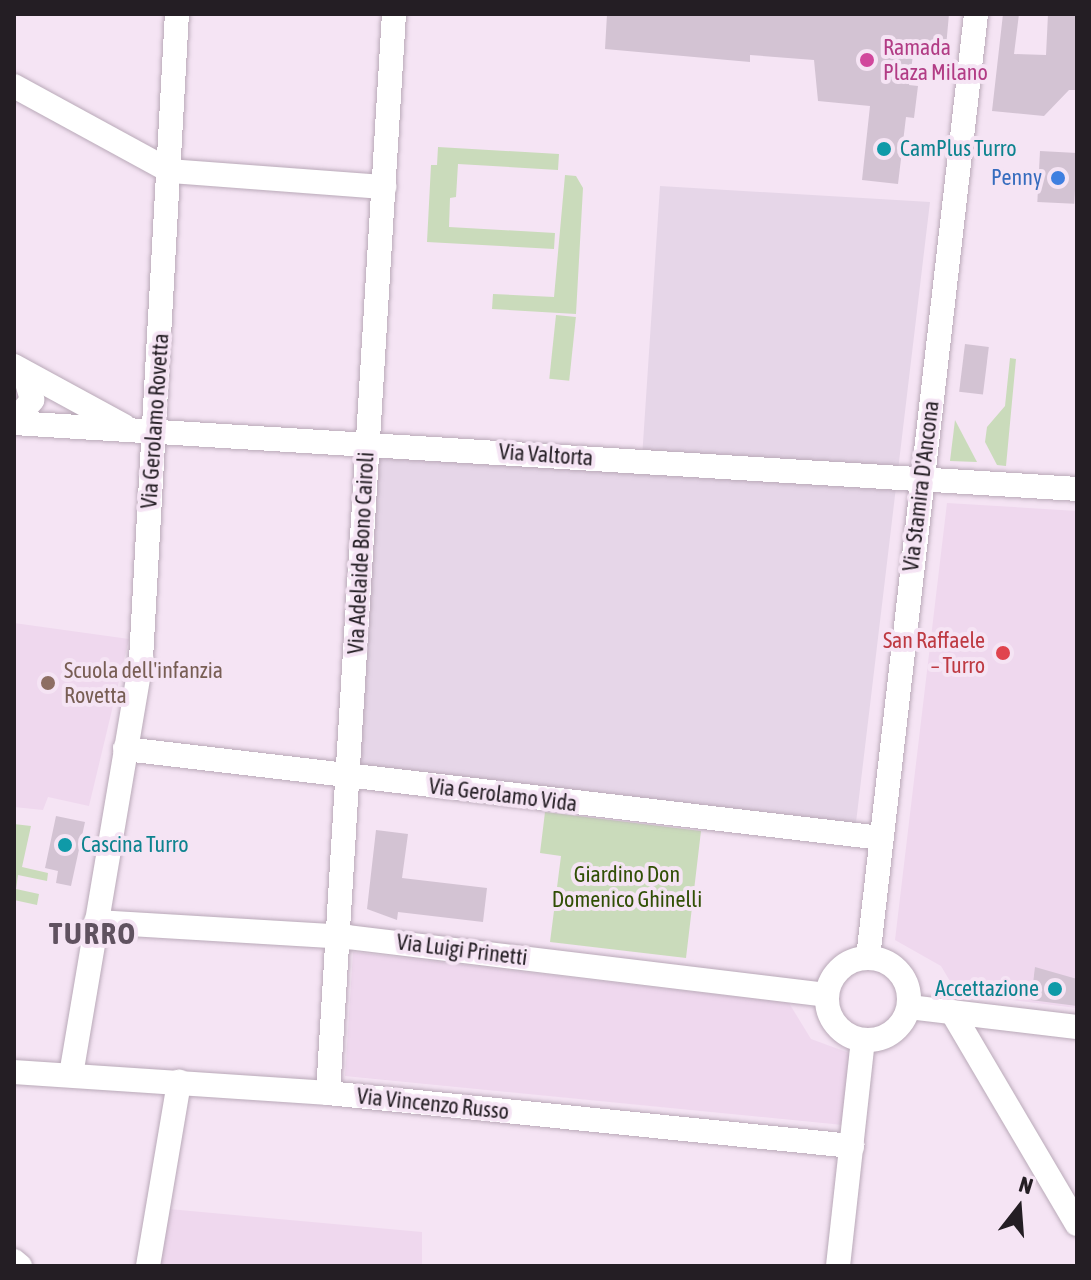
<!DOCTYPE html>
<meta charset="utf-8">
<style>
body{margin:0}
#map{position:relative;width:1091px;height:1280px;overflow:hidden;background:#f5e4f4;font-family:"Asap Condensed",sans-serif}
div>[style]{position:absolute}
.commercial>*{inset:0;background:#e6d6e8}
.built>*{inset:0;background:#efd8ee}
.green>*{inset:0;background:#cadbbb;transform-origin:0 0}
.building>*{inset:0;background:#d3c3d3;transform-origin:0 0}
.roads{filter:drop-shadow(0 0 2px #b9a9b8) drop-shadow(0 0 2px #b9a9b8)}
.minor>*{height:24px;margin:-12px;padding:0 12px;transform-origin:12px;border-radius:12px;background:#fff}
.minor>.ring{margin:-12px;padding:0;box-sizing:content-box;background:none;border:24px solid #fff;border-radius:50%}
.dots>*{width:22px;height:22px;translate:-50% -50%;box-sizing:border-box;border:4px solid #f5e4f4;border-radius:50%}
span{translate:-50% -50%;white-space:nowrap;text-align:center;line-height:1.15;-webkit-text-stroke:8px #f5e4f4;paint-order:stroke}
.hotel-label{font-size:22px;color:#b23c85}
.left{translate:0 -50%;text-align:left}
.culture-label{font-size:22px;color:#0d838f}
.right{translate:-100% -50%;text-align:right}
.shop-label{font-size:22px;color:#366cbe}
.street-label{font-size:22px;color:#241e24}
.health-label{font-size:22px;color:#be3a42}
.education-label{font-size:22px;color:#785e54}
.park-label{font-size:22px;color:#314f05}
.district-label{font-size:30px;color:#605260;font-weight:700;letter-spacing:2px}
.frame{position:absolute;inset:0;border:16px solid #241e24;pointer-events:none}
.north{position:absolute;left:979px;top:1168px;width:80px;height:80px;-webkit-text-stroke:6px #f5e4f4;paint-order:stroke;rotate:17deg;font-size:22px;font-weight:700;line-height:32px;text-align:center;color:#241e24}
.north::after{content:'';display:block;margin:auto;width:28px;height:36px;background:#241e24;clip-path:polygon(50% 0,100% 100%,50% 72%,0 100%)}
</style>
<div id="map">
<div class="commercial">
<div style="clip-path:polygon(660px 186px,930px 202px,855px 831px,354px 769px,371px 442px,642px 458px)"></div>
</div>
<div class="built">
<div style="clip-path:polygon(947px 503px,1077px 511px,1077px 1008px,957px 993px,941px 966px,895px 940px)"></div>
<div style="clip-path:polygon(14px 623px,129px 639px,89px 806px,48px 797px,43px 810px,14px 807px)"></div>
<div style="clip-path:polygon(353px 952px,789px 1003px,811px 1039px,852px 1054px,843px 1125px,345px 1076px)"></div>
<div style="clip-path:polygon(169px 1209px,422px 1232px,422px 1266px,160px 1266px)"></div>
</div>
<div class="green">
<div style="clip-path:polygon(438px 147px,559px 154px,558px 170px,458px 164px,456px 197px,450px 198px,449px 227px,555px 233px,554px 249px,427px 242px,431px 165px,437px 165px)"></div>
<div style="clip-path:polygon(565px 175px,576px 176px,583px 188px,576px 314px,492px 309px,493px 294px,554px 297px)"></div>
<div style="left:556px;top:315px;width:20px;height:64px;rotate:6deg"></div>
<div style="clip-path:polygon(1010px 358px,1016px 359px,1006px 466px,997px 465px,985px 442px,987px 427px,1005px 406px)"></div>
<div style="clip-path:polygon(955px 420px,977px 462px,950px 461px)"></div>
<div style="clip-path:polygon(545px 812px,701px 831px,686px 958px,550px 942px,561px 856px,540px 853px)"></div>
<div style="clip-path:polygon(14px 824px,31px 826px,22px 867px,48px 873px,47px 881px,18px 875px,16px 889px,39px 894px,37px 905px,14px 900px)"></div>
</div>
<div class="building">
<div style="clip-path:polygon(607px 14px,949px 14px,945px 58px,913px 55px,909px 85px,918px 86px,914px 118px,906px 117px,898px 184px,862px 180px,870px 106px,818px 101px,814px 60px,750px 55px,750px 62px,605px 49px)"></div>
<div style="clip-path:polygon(1003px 14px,1019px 14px,1014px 54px,1046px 55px,1048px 14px,1077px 14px,1077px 90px,1069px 90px,1044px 116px,992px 111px)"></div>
<div style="left:1040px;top:151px;width:37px;height:51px;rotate:3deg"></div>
<div style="left:965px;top:344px;width:24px;height:48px;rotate:7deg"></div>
<div style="clip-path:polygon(56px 816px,85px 822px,71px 886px,56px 883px,58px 871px,45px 868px)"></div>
<div style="clip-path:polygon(376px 830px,408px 834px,402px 878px,487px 888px,483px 922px,398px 912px,397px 920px,367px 909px)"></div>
<div style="clip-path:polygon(1035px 967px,1077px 979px,1077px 1006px,1031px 1000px)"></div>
</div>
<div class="roads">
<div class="minor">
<div style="left:14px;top:86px;width:178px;rotate:28.6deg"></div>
<div style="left:170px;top:171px;width:215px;rotate:4.3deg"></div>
<div style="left:14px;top:366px;width:125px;rotate:28.6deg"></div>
<div style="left:14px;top:421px;width:28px;rotate:-49deg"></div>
<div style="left:32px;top:400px;width:29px;rotate:-106deg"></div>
<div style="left:14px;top:423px;width:1065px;rotate:3.55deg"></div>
<div style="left:125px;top:749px;width:762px;rotate:6.71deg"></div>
<div style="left:96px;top:922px;width:252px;rotate:3.4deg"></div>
<div style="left:348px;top:937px;width:482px;rotate:6.9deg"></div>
<div class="ring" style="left:827px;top:958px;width:58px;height:58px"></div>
<div style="left:868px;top:958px;width:950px;rotate:-83.47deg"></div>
<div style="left:909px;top:1007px;width:169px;rotate:6.8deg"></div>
<div style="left:952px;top:1012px;width:246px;rotate:59.5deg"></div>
<div style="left:14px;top:1072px;width:315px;rotate:3.8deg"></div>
<div style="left:328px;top:1093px;width:527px;rotate:5.78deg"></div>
<div style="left:71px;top:1075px;width:422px;rotate:-80.4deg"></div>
<div style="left:141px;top:659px;width:646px;rotate:-86.81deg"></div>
<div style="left:328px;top:1093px;width:1081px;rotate:-86.5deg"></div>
<div style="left:14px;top:1261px;width:8px;rotate:40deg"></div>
<div style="left:148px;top:1266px;width:187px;rotate:-80.4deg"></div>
<div style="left:838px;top:1266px;width:227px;rotate:-83.7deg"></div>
</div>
</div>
<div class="dots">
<div style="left:867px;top:60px;background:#d1479c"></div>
<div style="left:884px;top:149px;background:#0f9aa8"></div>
<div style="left:1058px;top:178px;background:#3f7fe0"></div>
<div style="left:1003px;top:653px;background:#e0444e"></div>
<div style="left:48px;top:683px;background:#8d6e63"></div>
<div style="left:65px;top:845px;background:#0f9aa8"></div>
<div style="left:1055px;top:989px;background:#0f9aa8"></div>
</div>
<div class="hotel-label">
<span class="left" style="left:883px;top:60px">Ramada<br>Plaza Milano</span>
</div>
<div class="culture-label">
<span class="left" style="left:900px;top:149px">CamPlus Turro</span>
<span class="left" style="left:81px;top:845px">Cascina Turro</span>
<span class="right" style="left:1039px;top:989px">Accettazione</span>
</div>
<div class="shop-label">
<span class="right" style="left:1042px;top:178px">Penny</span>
</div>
<div class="street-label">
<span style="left:155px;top:421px;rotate:-86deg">Via Gerolamo Rovetta</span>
<span style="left:546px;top:455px;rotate:4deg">Via Valtorta</span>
<span style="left:921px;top:486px;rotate:-83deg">Via Stamira D'Ancona</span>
<span style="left:361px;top:553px;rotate:-87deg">Via Adelaide Bono Cairoli</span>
<span style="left:503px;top:795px;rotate:7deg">Via Gerolamo Vida</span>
<span style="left:462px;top:950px;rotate:7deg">Via Luigi Prinetti</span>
<span style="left:433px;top:1104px;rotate:6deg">Via Vincenzo Russo</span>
</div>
<div class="health-label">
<span class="right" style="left:985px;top:653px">San Raffaele<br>– Turro</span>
</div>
<div class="education-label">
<span class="left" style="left:64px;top:683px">Scuola dell'infanzia<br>Rovetta</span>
</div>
<div class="park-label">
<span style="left:627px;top:887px">Giardino Don<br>Domenico Ghinelli</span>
</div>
<div class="district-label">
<span style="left:93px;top:933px">TURRO</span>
</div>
<div class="frame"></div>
<div class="north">N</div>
</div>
